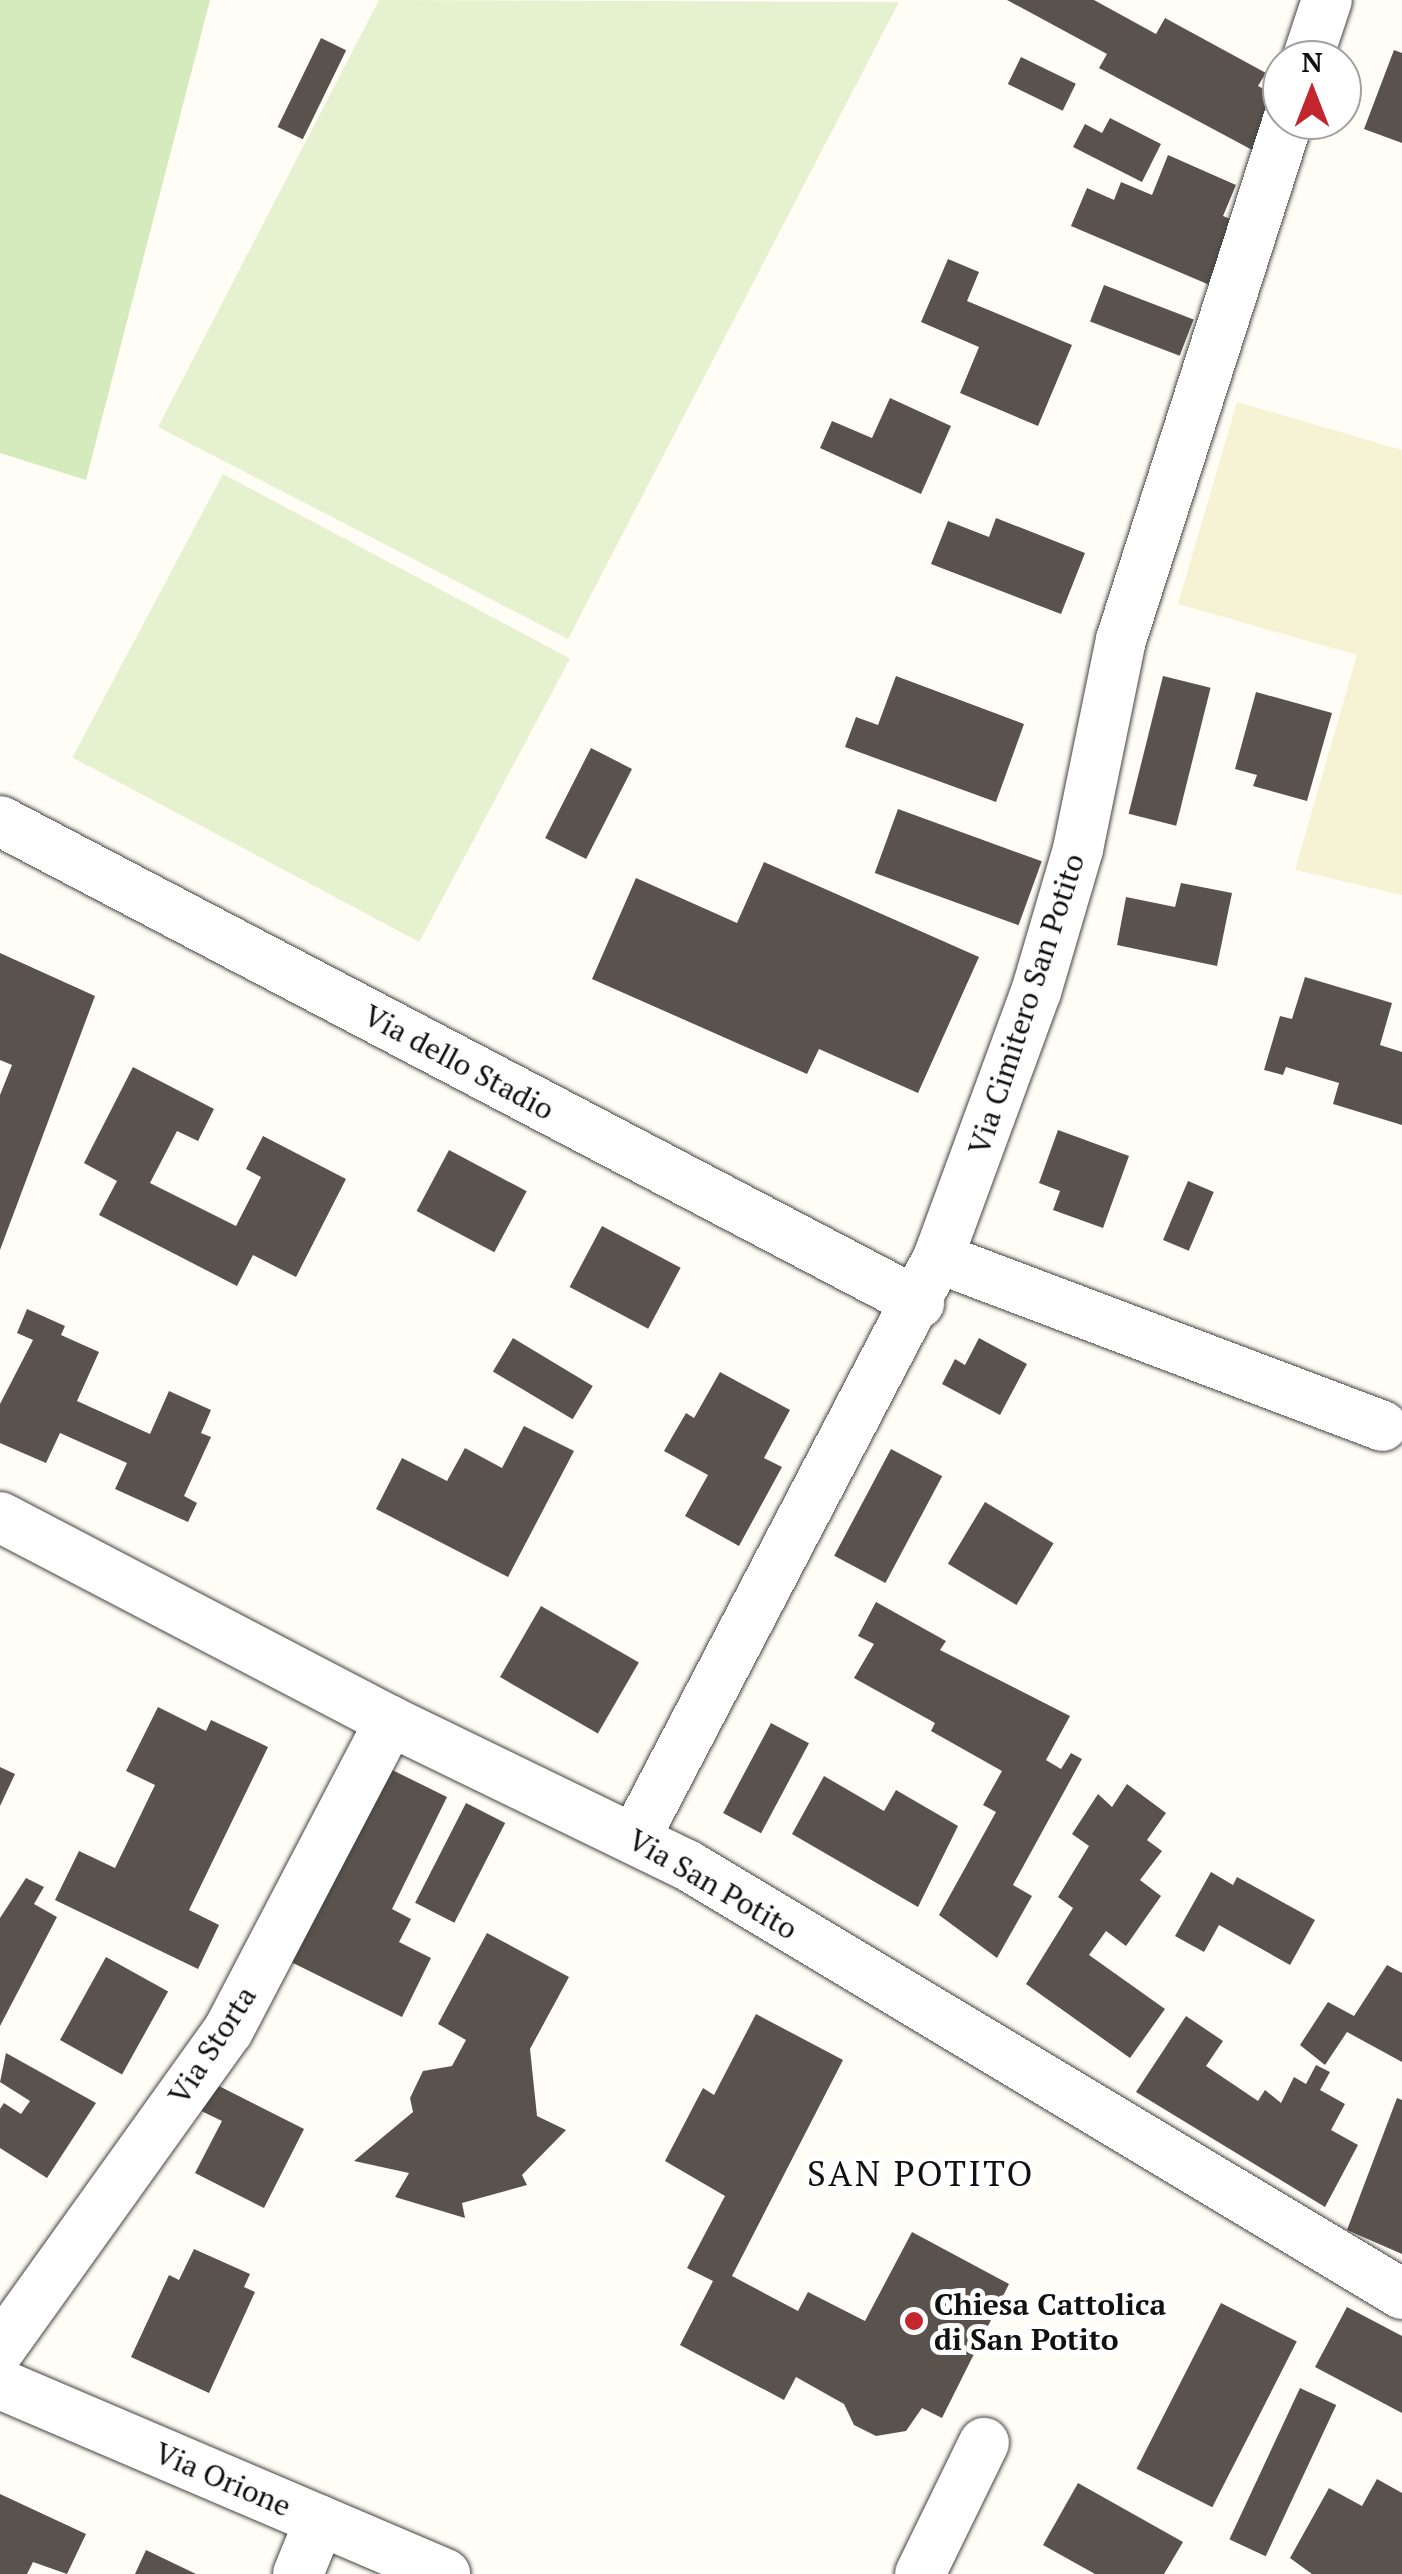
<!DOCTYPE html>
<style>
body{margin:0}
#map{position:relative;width:1402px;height:2574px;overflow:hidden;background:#fffdf5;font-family:"PT Serif",serif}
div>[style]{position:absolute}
.farmland>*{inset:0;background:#f6f3d4}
.green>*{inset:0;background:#d5ebbd}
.pitch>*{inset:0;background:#e6f2cf;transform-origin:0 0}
.building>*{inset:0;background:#5a524d;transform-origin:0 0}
.roads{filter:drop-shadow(0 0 2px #444) drop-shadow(0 0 2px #444)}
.minor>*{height:50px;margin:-25px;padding:0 25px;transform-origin:25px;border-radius:25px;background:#fff}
.dots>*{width:28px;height:28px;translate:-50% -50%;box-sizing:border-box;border:5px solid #fff;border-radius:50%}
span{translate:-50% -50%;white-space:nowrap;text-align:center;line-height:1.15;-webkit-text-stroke:10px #fff;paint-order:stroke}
.street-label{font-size:30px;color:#111}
.poi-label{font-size:30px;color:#111;font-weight:700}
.left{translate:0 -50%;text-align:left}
.quarter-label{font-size:35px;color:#111;letter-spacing:2.5px}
.north{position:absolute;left:1262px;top:40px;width:100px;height:100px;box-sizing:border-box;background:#fff;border:2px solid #a0a0a0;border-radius:50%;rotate:0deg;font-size:28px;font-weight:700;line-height:40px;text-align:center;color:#111}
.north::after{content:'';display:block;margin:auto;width:35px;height:45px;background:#c4262e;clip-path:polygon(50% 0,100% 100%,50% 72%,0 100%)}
</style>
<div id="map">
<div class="farmland">
<div style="clip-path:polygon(1237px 402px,1402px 450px,1402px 895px,1295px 870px,1357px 655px,1178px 604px)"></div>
</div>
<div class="green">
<div style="clip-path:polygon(0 0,210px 0,86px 480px,0 453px)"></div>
</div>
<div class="pitch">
<div style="clip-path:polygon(379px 0,899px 2px,568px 639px,158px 427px)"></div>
<div style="left:223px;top:474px;width:393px;height:321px;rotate:28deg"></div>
</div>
<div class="building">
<div style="clip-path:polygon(1007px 0,1094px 0,1156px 34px,1165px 18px,1266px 73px,1258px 86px,1277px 96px,1256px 152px,1099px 68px,1107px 54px)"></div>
<div style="left:321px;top:38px;width:28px;height:99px;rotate:26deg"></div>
<div style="clip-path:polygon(1394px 50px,1402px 53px,1402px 143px,1364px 129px)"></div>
<div style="left:1021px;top:57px;width:61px;height:30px;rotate:26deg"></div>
<div style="clip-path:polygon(1110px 118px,1161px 144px,1142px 182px,1073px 147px,1085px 124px,1102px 133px)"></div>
<div style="clip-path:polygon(1168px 155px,1236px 185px,1223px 216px,1240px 223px,1212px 286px,1071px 226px,1087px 188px,1114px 200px,1121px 182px,1152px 195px)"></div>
<div style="clip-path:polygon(948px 259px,979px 272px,967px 301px,1072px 345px,1038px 426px,960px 393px,979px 347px,921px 322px)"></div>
<div style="left:1104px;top:285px;width:96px;height:39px;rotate:21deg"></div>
<div style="clip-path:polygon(890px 398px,951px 426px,921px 494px,820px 448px,832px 421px,872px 438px)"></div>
<div style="clip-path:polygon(996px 518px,1085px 553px,1061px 614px,931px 564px,948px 521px,989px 537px)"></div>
<div style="clip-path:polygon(896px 676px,1024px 724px,996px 802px,845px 747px,856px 717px,878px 725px)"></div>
<div style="left:1163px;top:676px;width:49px;height:142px;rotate:14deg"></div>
<div style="clip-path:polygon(1256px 692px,1332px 713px,1307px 801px,1253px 786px,1257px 775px,1235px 769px)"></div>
<div style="left:591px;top:748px;width:46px;height:101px;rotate:27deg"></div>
<div style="left:898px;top:809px;width:153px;height:68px;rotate:20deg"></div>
<div style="clip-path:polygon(764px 862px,979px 957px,918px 1093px,819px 1049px,807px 1074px,592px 979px,636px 878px,737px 923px)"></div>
<div style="clip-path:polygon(1181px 883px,1232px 893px,1217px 966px,1117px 945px,1126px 897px,1175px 907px)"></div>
<div style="clip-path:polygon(0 953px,95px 996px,0 1250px,0 1095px,12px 1065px,0 1060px)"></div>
<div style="clip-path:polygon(1305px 977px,1392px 1003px,1380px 1045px,1402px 1052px,1402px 1125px,1333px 1104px,1339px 1083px,1286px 1067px,1283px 1075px,1264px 1070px,1280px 1016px,1292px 1019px)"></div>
<div style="clip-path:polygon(133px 1067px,214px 1109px,198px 1141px,177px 1131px,150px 1183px,236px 1226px,261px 1177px,246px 1169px,263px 1136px,346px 1179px,296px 1277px,253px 1255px,237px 1286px,99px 1215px,117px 1181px,84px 1163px)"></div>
<div style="clip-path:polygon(1058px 1130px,1129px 1156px,1103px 1228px,1053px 1210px,1060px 1191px,1039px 1183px)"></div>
<div style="left:449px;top:1150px;width:88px;height:69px;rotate:28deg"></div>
<div style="left:1188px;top:1181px;width:28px;height:64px;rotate:23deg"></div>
<div style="left:602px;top:1226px;width:89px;height:69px;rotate:28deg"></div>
<div style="clip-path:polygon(27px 1309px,65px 1326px,61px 1335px,99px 1352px,77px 1401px,150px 1434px,169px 1391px,211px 1410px,201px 1433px,211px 1437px,184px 1496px,197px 1503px,188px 1522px,115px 1489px,127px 1463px,60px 1433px,46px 1463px,0 1443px,0 1404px,33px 1340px,17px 1333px)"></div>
<div style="left:513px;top:1338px;width:93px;height:39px;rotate:31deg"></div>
<div style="clip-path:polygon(979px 1338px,1027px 1364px,1000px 1415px,942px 1384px,955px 1359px,965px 1365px)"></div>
<div style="clip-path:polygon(720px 1372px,790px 1410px,764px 1458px,782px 1467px,739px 1546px,685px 1516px,708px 1475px,664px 1451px,686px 1413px,694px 1418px)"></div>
<div style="clip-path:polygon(524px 1426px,574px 1451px,508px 1577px,376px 1509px,402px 1458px,447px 1481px,465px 1448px,502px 1468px)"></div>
<div style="left:891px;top:1449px;width:58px;height:121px;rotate:28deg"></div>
<div style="left:985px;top:1502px;width:80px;height:72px;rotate:31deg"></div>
<div style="clip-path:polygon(876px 1602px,946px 1641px,940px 1650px,1070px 1716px,1046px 1760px,1061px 1769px,1071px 1753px,1082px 1759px,1013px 1885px,1032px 1896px,997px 1958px,939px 1915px,996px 1812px,983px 1805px,1002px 1771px,931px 1731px,935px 1723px,854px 1678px,874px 1644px,858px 1636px)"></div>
<div style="left:541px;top:1606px;width:113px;height:82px;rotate:30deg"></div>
<div style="clip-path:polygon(158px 1707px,206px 1731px,211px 1720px,268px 1747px,189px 1910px,219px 1925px,198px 1969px,55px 1900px,79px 1851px,115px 1868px,155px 1785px,126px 1771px)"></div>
<div style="left:771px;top:1723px;width:43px;height:102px;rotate:28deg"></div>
<div style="clip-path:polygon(376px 1762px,447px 1797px,392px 1909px,411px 1919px,399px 1942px,431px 1958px,402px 2017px,281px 1957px)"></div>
<div style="clip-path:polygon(0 1767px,15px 1774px,0 1806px)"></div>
<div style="clip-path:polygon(824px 1776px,884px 1811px,896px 1790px,958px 1826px,918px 1907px,792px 1834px)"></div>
<div style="clip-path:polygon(1127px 1784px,1166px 1813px,1147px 1840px,1162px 1851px,1140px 1880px,1161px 1896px,1126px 1946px,1106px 1931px,1089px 1955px,1165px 2009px,1130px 2058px,1026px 1984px,1073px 1908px,1058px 1897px,1089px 1846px,1072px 1834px,1098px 1794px,1112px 1807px)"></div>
<div style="left:466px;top:1803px;width:44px;height:112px;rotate:27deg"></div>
<div style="clip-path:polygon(1211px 1872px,1233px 1885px,1237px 1877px,1315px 1920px,1290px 1965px,1219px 1925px,1204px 1952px,1175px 1936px)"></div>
<div style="clip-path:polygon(26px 1878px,44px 1887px,34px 1904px,57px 1917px,0 2026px,0 1918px)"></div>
<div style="clip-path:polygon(487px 1933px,569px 1977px,530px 2049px,537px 2116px,566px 2130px,522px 2175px,527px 2185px,462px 2203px,465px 2218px,395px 2197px,409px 2173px,354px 2161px,413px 2112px,410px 2098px,423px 2071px,452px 2066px,466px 2040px,438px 2024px)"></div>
<div style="left:106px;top:1957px;width:71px;height:95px;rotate:29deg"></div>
<div style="clip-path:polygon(1387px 1965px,1402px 1973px,1402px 2062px,1347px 2032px,1325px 2065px,1300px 2045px,1328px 2002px,1354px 2016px)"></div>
<div style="clip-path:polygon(756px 2014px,843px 2060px,732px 2276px,798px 2311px,808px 2292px,865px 2321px,912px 2232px,1009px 2284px,942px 2418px,922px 2408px,906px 2431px,876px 2436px,854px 2425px,844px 2404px,796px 2377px,784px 2400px,680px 2345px,713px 2281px,687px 2268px,725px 2196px,665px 2161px,703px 2088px,714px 2095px)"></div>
<div style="clip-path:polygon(1186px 2016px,1223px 2041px,1206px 2066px,1258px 2101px,1265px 2090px,1281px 2103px,1294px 2077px,1306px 2084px,1316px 2065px,1330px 2072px,1320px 2090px,1345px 2104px,1331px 2130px,1358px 2145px,1325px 2207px,1136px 2092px)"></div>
<div style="clip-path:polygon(6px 2053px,96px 2103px,47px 2178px,0 2148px,0 2109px,4px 2103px,21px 2114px,30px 2101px,0 2082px)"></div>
<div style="clip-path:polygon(205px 2079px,304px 2129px,264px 2208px,195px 2173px,222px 2121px,191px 2106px)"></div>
<div style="clip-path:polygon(1397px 2098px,1402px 2100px,1402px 2254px,1347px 2230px)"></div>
<div style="clip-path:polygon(194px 2249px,250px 2274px,244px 2287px,255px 2292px,209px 2393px,131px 2357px,169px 2275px,179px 2280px)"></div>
<div style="left:1221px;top:2303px;width:85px;height:186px;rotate:27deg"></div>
<div style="clip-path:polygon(1347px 2307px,1402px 2336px,1402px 2413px,1315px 2367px)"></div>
<div style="left:1300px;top:2388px;width:40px;height:167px;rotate:25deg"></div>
<div style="clip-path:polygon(1377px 2479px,1402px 2493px,1402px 2574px,1312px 2574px,1290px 2558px,1329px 2488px,1362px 2506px)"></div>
<div style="clip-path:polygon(1078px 2483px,1183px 2542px,1164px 2574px,1095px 2574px,1043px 2545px)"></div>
<div style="clip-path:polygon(0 2494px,86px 2534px,67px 2574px,33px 2562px,27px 2574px,0 2574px)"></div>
<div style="clip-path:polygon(146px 2550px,196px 2574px,135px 2574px)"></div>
</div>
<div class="roads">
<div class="minor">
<div style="left:1307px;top:60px;width:63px;rotate:-71.6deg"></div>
<div style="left:0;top:821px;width:1038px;rotate:27.68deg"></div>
<div style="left:938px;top:1258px;width:475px;rotate:20.7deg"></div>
<div style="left:0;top:1517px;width:440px;rotate:27.6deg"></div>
<div style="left:390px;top:1721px;width:330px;rotate:25.9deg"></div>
<div style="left:687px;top:1865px;width:834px;rotate:30.96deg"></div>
<div style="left:635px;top:1838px;width:654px;rotate:-62.42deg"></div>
<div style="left:938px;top:1258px;width:283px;rotate:-69.8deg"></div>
<div style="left:1036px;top:992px;width:149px;rotate:-73.6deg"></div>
<div style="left:1078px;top:849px;width:213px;rotate:-78.4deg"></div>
<div style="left:1121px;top:640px;width:546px;rotate:-72.2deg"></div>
<div style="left:0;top:2349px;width:391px;rotate:-54.4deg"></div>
<div style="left:228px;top:2031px;width:350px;rotate:-62.4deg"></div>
<div style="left:0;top:2384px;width:484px;rotate:23.1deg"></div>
<div style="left:298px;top:2574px;width:58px;rotate:-67.8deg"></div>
<div style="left:920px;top:2574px;width:146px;rotate:-64deg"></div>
</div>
</div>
<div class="dots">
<div style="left:914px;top:2321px;background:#c4262e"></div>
</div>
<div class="street-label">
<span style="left:1026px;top:1004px;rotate:-72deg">Via Cimitero San Potito</span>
<span style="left:459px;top:1062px;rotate:28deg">Via dello Stadio</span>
<span style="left:713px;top:1884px;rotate:30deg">Via San Potito</span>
<span style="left:212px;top:2045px;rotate:-57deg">Via Storta</span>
<span style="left:223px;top:2479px;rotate:23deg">Via Orione</span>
</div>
<div class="poi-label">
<span class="left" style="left:934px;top:2321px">Chiesa Cattolica<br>di San Potito</span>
</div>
<div class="quarter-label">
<span style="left:921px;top:2173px">SAN POTITO</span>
</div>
<div class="north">N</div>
</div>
